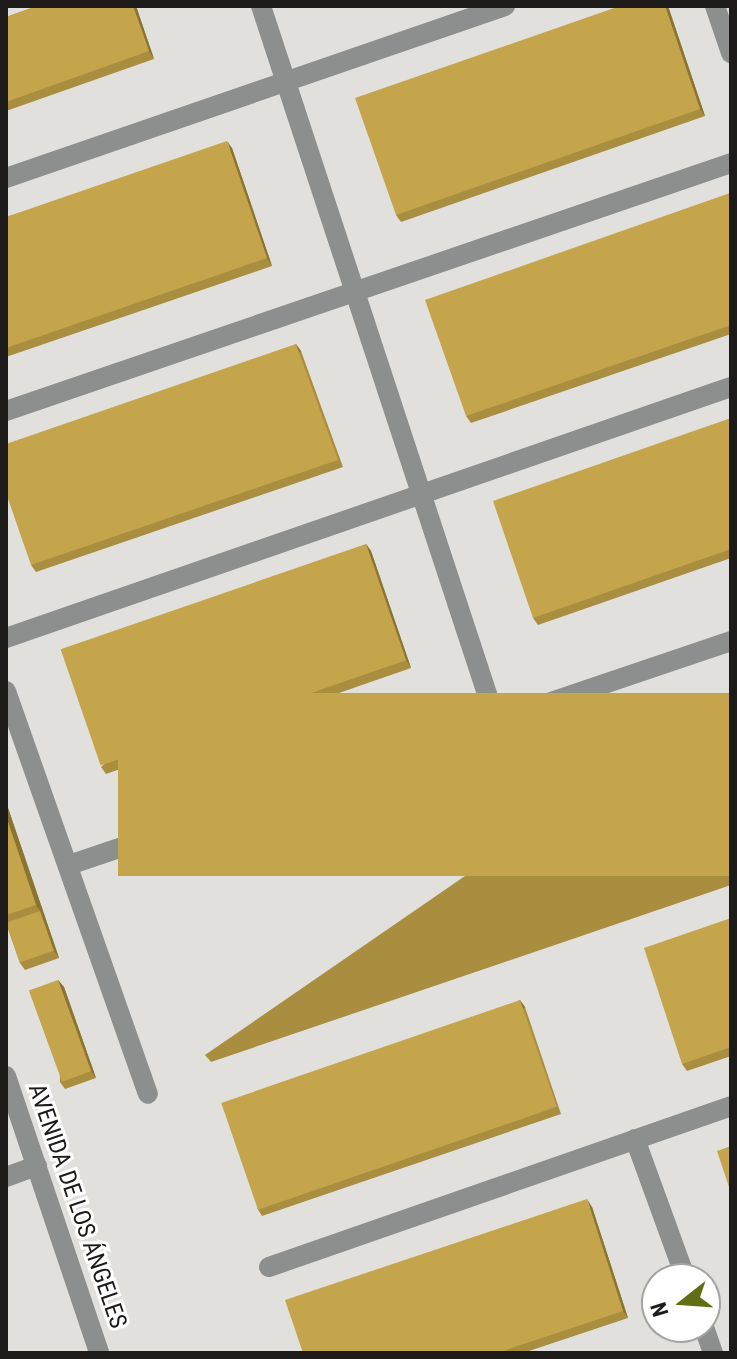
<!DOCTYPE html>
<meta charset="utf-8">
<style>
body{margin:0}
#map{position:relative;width:737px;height:1359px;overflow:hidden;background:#e2e0dd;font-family:"Roboto Condensed",sans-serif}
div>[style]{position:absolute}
.lane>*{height:20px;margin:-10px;padding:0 10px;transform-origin:10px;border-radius:10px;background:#8d8f8f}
.street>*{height:20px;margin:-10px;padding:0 10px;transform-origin:10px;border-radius:10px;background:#8d8f8f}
.wall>*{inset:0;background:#a98e40}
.shaded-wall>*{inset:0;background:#897434;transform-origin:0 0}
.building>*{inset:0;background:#c4a54b;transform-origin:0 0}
span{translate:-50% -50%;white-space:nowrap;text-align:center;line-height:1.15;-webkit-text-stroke:6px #fff;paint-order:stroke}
.street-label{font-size:24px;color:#1c1b1a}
.frame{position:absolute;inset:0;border:8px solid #1c1b1a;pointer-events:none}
.north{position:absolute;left:641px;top:1263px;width:80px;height:80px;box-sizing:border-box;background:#fff;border:2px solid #a4a4a3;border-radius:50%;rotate:253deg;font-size:22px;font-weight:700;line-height:32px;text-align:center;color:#1c1b1a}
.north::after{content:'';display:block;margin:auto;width:28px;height:36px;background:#626d15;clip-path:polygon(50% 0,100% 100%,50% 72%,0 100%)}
</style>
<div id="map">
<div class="lane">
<div style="left:261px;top:6px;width:753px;rotate:71.81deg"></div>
<div style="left:715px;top:6px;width:50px;rotate:71.2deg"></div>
<div style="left:6px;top:178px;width:528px;rotate:-19.02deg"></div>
<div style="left:6px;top:411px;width:766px;rotate:-18.88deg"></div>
<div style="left:6px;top:638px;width:767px;rotate:-19.1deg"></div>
<div style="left:6px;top:691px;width:427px;rotate:70.6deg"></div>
<div style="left:69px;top:865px;width:699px;rotate:-18.69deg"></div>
<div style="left:635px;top:1139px;width:149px;rotate:70deg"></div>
<div style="left:269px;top:1267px;width:489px;rotate:-19.2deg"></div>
<div style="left:704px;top:1327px;width:28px;rotate:71deg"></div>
</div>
<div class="street">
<div style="left:6px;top:1076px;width:292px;rotate:71.4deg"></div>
<div style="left:6px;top:1177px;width:33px;rotate:-20deg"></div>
</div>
<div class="wall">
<div style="clip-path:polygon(37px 6px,136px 6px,154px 59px,6px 111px,6px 17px)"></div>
<div style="clip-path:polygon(668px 6px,705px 116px,401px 222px,396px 215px)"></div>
<div style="clip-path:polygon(232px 148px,272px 266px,6px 357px,6px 217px)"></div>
<div style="clip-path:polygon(731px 194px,731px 334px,471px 423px,466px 416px)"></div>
<div style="clip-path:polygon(301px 351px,343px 467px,36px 572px,31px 565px)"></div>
<div style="clip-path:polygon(731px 418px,731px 558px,538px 625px,533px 618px)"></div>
<div style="clip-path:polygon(366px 544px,371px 551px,411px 668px,106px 774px,101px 767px)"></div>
<div style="clip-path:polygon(731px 693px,731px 885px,211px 1062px,205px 1055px)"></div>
<div style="clip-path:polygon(6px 802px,59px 958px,25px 970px,20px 963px,6px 923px)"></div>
<div style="clip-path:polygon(731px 918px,731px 1056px,687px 1071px,682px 1064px)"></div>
<div style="clip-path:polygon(58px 980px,64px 987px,96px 1078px,65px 1089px,60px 1082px)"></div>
<div style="clip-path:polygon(525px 1007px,561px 1114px,262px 1216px,257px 1208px)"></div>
<div style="clip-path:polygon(592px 1207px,628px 1318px,523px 1353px,303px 1353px)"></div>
</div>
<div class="shaded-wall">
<div style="clip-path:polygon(133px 6px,136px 6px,154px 59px,149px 51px)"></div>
<div style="clip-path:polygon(665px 6px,668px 6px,705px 116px,700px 109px)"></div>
<div style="clip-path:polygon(227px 141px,232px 148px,272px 266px,267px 258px)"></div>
<div style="left:296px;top:344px;width:9px;height:123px;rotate:54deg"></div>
<div style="clip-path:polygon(366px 544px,371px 551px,411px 668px,406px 660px)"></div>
<div style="clip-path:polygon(6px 802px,59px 958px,54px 951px,40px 911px,36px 905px,6px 816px)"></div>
<div style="clip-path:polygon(58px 980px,64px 987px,96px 1078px,91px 1071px)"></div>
<div style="left:520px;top:1000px;width:9px;height:113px;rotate:54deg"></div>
<div style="clip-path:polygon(587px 1199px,592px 1207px,628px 1318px,623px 1311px)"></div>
</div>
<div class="building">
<div style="clip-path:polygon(37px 6px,133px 6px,149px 51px,6px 102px,6px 17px)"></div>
<div style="clip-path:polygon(620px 6px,665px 6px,700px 109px,396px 215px,355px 98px)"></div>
<div style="clip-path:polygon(227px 141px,267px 258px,6px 348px,6px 217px)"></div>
<div style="clip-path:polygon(730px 193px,731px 325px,466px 416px,425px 300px)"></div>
<div style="clip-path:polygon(296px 344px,338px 460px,31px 565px,6px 493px,6px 444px)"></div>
<div style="clip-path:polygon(731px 418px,731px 549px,533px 618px,493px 501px)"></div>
<div style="left:366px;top:544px;width:123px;height:323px;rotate:71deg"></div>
<div style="left:731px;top:693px;width:183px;height:613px;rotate:90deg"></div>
<div style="clip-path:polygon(6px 816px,36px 905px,6px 915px)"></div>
<div style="left:40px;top:911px;width:42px;height:36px;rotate:71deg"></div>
<div style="clip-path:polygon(731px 918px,731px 1047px,682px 1064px,644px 948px)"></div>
<div style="left:58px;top:980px;width:97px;height:31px;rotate:70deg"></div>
<div style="left:520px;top:1000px;width:113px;height:316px;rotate:71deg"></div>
<div style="clip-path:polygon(731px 1146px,731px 1193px,717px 1151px)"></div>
<div style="clip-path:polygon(587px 1199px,623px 1311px,497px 1353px,303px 1353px,285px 1300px)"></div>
</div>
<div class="street-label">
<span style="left:77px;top:1206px;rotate:71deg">AVENIDA DE LOS ÁNGELES</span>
</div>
<div class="frame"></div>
<div class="north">N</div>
</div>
